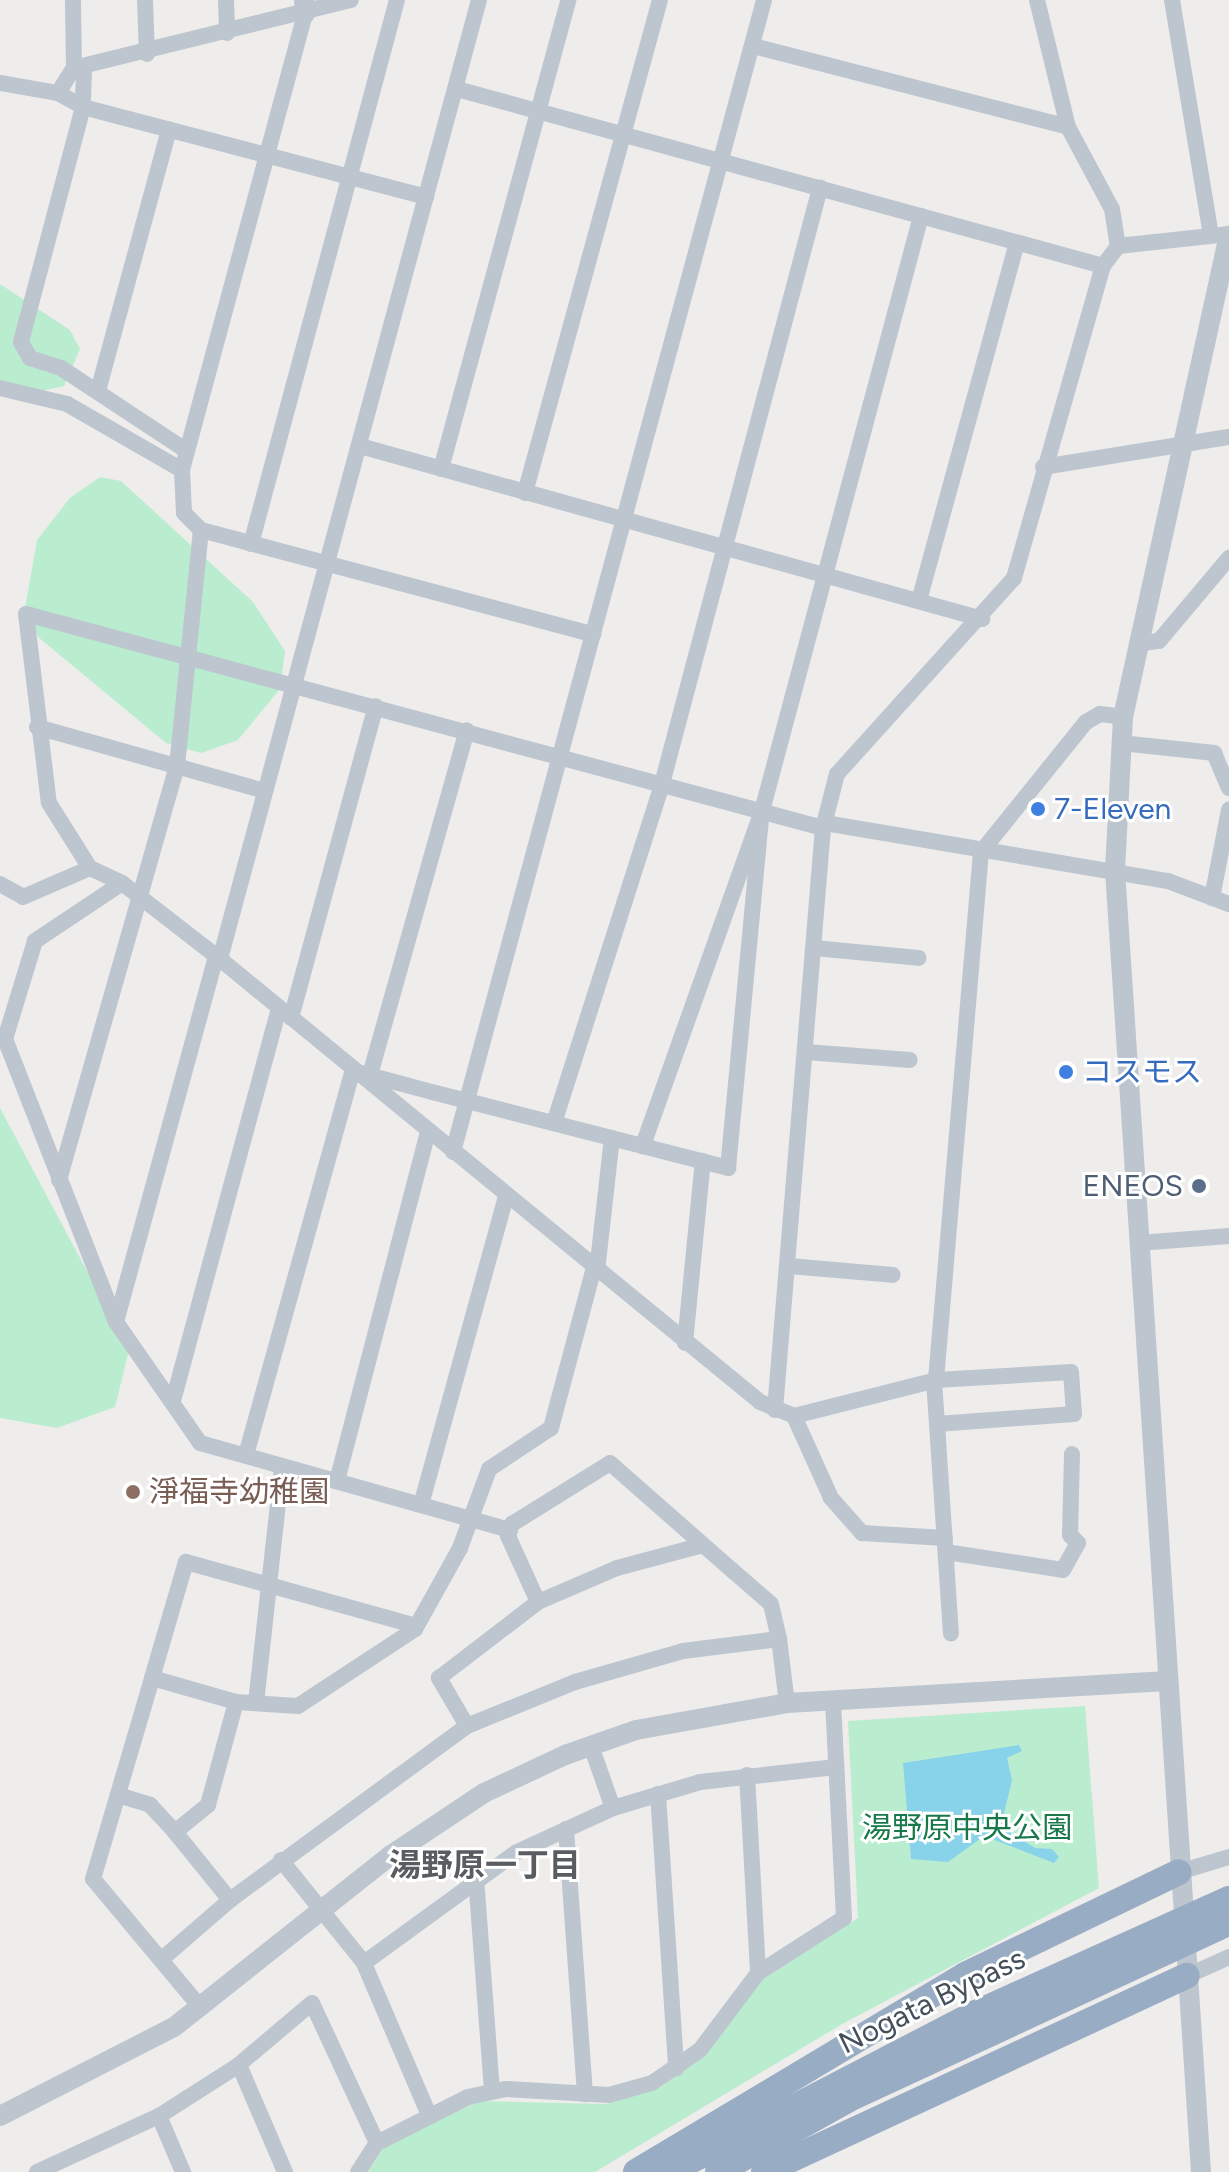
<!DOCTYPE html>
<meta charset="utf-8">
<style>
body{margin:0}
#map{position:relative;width:1229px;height:2172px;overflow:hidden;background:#efecec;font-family:Figtree,"Noto Sans JP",sans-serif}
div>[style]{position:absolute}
.green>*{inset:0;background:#baedcf}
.water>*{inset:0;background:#88d3e9}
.minor>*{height:16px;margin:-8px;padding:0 8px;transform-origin:8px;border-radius:8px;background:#bdc6cf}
.tertiary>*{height:20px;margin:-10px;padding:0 10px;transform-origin:10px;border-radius:10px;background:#bdc6cf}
.trunk>*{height:26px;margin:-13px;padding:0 13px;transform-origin:13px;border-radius:13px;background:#98acc3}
.dots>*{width:22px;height:22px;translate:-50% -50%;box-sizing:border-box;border:4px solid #fff;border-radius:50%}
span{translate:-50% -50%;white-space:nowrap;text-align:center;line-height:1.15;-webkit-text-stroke:6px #fff;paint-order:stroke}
.shop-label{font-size:30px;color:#366cbe}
.left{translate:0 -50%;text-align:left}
.service-label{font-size:30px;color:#4e5e75}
.right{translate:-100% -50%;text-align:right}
.education-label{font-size:30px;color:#785e54}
.park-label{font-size:30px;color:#18784a}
.street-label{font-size:30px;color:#454f59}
.neighbourhood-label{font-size:32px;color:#595c61;font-weight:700}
</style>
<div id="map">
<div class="green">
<div style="clip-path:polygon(0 284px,70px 330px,80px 349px,64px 386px,37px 392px,0 380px)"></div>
<div style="clip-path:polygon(100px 477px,121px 481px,253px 602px,285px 651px,280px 689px,238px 740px,201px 753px,166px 743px,38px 637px,25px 608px,37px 540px,70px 498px)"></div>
<div style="clip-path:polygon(0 1108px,129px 1350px,115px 1407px,57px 1428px,0 1418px)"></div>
<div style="clip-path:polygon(1085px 1706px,1099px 1888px,844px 2023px,595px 2172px,368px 2172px,386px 2144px,480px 2101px,606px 2104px,661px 2087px,705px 2054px,759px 1982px,858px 1918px,848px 1721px)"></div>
</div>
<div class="water">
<div style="clip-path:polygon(1019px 1745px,1022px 1751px,1007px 1758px,1012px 1780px,1001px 1826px,1035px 1848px,1052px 1849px,1059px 1857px,1054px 1863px,984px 1836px,948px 1862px,911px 1859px,903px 1763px)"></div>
</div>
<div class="minor">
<div style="left:145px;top:0;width:54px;rotate:87.9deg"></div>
<div style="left:226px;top:0;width:33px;rotate:88deg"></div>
<div style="left:1037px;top:0;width:131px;rotate:76.3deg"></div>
<div style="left:1068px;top:127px;width:93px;rotate:61.8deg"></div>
<div style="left:1112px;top:209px;width:37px;rotate:81deg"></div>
<div style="left:1172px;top:0;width:238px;rotate:80.6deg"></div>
<div style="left:305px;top:14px;width:472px;rotate:105.1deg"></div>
<div style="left:182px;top:470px;width:43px;rotate:87.3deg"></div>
<div style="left:184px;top:513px;width:24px;rotate:45deg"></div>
<div style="left:201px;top:530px;width:406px;rotate:14.9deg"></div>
<div style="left:753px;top:46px;width:325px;rotate:14.4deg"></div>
<div style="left:74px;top:68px;width:285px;rotate:-13.8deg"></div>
<div style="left:84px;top:71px;width:36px;rotate:92deg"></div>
<div style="left:83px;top:107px;width:355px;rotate:14.7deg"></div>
<div style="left:0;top:83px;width:59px;rotate:9.8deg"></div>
<div style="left:58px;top:93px;width:31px;rotate:-58deg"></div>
<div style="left:74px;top:67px;width:67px;rotate:-90.9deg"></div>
<div style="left:457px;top:89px;width:670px;rotate:15.32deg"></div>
<div style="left:58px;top:93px;width:29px;rotate:29deg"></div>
<div style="left:83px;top:107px;width:243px;rotate:104.8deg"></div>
<div style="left:21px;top:342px;width:18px;rotate:61deg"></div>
<div style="left:30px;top:358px;width:33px;rotate:18deg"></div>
<div style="left:61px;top:368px;width:151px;rotate:33.4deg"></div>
<div style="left:0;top:388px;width:69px;rotate:13.4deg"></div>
<div style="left:67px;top:404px;width:133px;rotate:29.9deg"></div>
<div style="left:98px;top:391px;width:271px;rotate:-74.8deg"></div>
<div style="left:360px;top:446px;width:646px;rotate:15.54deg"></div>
<div style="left:1043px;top:467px;width:188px;rotate:-9.2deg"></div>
<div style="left:441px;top:469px;width:486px;rotate:-74.8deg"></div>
<div style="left:525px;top:493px;width:511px;rotate:-74.69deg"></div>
<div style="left:251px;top:544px;width:563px;rotate:-74.98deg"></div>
<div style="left:920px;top:597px;width:367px;rotate:-74.7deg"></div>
<div style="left:1137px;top:644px;width:22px;rotate:-8deg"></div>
<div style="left:1159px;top:641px;width:109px;rotate:-49.9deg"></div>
<div style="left:37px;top:727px;width:237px;rotate:15.7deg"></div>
<div style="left:1121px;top:743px;width:94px;rotate:6.1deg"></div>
<div style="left:1214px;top:753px;width:38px;rotate:67deg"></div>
<div style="left:762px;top:811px;width:616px;rotate:-75.04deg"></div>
<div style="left:825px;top:823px;width:348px;rotate:9.6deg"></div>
<div style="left:1168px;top:881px;width:65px;rotate:20.7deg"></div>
<div style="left:823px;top:828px;width:825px;rotate:-164.97deg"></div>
<div style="left:26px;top:614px;width:190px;rotate:83.1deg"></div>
<div style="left:49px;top:803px;width:77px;rotate:57.8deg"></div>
<div style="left:90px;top:868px;width:35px;rotate:25deg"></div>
<div style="left:122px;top:883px;width:124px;rotate:37.8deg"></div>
<div style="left:220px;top:959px;width:698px;rotate:39.36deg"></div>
<div style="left:760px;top:1402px;width:37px;rotate:22deg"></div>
<div style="left:794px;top:1416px;width:146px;rotate:-14.2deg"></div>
<div style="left:936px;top:1380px;width:530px;rotate:-85.13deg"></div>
<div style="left:981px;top:852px;width:167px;rotate:-51.1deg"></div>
<div style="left:1086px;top:722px;width:16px;rotate:-30deg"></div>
<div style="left:1100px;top:714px;width:23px;rotate:7deg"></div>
<div style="left:122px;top:883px;width:105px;rotate:146.3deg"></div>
<div style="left:35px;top:941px;width:102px;rotate:107deg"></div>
<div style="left:5px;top:1039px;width:304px;rotate:68.6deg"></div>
<div style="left:116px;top:1322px;width:147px;rotate:55.2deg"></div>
<div style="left:200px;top:1443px;width:322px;rotate:15.7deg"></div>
<div style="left:0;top:884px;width:26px;rotate:29deg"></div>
<div style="left:23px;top:897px;width:73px;rotate:-23.4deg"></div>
<div style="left:1212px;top:898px;width:90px;rotate:-79.1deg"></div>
<div style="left:814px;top:948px;width:105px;rotate:5.4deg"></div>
<div style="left:220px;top:959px;width:993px;rotate:-74.89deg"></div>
<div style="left:291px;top:1018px;width:323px;rotate:-74.8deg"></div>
<div style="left:806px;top:1052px;width:104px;rotate:4.4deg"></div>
<div style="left:361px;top:1073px;width:73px;rotate:15deg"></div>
<div style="left:432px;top:1092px;width:306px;rotate:14.4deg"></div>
<div style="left:728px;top:1168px;width:359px;rotate:-84.6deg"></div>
<div style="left:762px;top:811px;width:356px;rotate:109.6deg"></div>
<div style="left:370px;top:1075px;width:358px;rotate:-74.3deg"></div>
<div style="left:554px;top:1123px;width:356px;rotate:-72.3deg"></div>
<div style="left:662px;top:784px;width:617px;rotate:-75.15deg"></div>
<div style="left:453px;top:1152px;width:1193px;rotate:-74.89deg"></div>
<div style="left:59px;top:1180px;width:430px;rotate:-74.1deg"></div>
<div style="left:177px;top:766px;width:237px;rotate:-84.2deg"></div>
<div style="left:1139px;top:1243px;width:90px;rotate:-4.4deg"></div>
<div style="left:789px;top:1266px;width:104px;rotate:4.9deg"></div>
<div style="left:597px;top:1271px;width:134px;rotate:-83.6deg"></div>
<div style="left:116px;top:1322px;width:378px;rotate:-74.7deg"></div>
<div style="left:685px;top:1343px;width:183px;rotate:-84.4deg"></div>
<div style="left:934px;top:1381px;width:43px;rotate:86deg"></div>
<div style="left:937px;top:1424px;width:137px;rotate:-4.2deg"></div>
<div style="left:1074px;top:1414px;width:42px;rotate:-94.1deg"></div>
<div style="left:1071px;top:1372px;width:135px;rotate:176.6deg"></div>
<div style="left:173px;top:1401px;width:406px;rotate:-74.9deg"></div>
<div style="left:775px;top:1410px;width:584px;rotate:-85.29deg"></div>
<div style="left:823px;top:828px;width:56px;rotate:-75.5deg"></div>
<div style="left:837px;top:774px;width:264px;rotate:-47.9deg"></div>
<div style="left:1014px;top:578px;width:324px;rotate:-74.1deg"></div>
<div style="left:1103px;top:266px;width:25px;rotate:-53deg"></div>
<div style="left:1118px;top:246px;width:112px;rotate:-6.2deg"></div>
<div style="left:794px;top:1416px;width:90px;rotate:65.7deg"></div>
<div style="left:831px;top:1498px;width:47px;rotate:48.5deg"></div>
<div style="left:862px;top:1533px;width:83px;rotate:3.4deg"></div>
<div style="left:937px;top:1424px;width:210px;rotate:86.2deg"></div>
<div style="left:246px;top:1455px;width:401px;rotate:-74.5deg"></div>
<div style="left:337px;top:1481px;width:362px;rotate:-75.4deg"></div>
<div style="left:421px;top:1505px;width:320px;rotate:-74.6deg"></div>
<div style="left:703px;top:1545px;width:89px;rotate:165deg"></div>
<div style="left:617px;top:1568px;width:86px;rotate:156.7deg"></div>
<div style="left:538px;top:1602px;width:72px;rotate:-114.4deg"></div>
<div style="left:508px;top:1536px;width:13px;rotate:-72deg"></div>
<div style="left:512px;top:1524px;width:115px;rotate:-31.9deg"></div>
<div style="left:610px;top:1463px;width:164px;rotate:41.3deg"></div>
<div style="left:733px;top:1571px;width:50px;rotate:41deg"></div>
<div style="left:771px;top:1604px;width:36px;rotate:77deg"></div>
<div style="left:946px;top:1552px;width:118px;rotate:8.7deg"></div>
<div style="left:1063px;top:1570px;width:31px;rotate:-61deg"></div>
<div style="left:1078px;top:1543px;width:11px;rotate:-135deg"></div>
<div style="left:1070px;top:1535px;width:81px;rotate:-88.6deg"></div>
<div style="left:152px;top:1678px;width:121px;rotate:-73.7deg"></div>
<div style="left:186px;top:1562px;width:239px;rotate:15.5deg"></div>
<div style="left:256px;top:1703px;width:238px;rotate:-83.7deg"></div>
<div style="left:467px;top:1726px;width:56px;rotate:-120.3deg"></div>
<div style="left:439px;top:1678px;width:125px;rotate:-37.5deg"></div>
<div style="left:591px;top:1746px;width:66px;rotate:70.5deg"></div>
<div style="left:747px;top:1775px;width:198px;rotate:86.8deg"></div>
<div style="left:658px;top:1794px;width:275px;rotate:86.2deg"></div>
<div style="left:118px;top:1795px;width:34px;rotate:17deg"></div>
<div style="left:150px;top:1805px;width:37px;rotate:47deg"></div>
<div style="left:175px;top:1832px;width:43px;rotate:-39.3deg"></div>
<div style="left:208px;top:1805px;width:107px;rotate:-74.8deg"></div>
<div style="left:566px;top:1829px;width:266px;rotate:85.9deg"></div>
<div style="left:281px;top:1860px;width:132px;rotate:51.1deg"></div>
<div style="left:1179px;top:1872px;width:52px;rotate:-16.7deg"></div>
<div style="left:476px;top:1878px;width:213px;rotate:85.7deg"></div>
<div style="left:230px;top:1900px;width:294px;rotate:-36.3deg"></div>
<div style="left:467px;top:1726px;width:117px;rotate:-22.2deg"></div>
<div style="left:575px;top:1682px;width:112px;rotate:-16deg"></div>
<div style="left:683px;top:1651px;width:97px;rotate:-7.1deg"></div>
<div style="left:779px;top:1639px;width:64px;rotate:82.9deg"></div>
<div style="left:162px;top:1959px;width:90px;rotate:-40.9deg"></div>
<div style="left:230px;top:1900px;width:87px;rotate:-129deg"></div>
<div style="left:1187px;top:1976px;width:46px;rotate:-24.3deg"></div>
<div style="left:201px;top:2008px;width:168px;rotate:-129.9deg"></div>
<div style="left:93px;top:1879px;width:209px;rotate:-73.6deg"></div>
<div style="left:152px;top:1678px;width:87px;rotate:15.9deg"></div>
<div style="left:236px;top:1702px;width:62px;rotate:3.7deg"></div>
<div style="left:298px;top:1706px;width:140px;rotate:-33.3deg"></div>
<div style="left:415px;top:1629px;width:93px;rotate:-60.9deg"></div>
<div style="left:460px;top:1548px;width:84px;rotate:-69.8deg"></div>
<div style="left:489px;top:1469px;width:74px;rotate:-33.5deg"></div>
<div style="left:551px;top:1428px;width:166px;rotate:-75deg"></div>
<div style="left:239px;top:2065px;width:116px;rotate:66.7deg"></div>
<div style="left:429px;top:2115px;width:165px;rotate:-113.2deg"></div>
<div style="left:364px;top:1963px;width:189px;rotate:-36deg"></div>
<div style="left:517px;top:1852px;width:106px;rotate:-24.6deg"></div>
<div style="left:613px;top:1808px;width:91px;rotate:-16.6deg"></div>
<div style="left:700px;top:1782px;width:137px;rotate:-6.3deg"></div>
<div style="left:159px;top:2116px;width:61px;rotate:66.8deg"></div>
<div style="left:37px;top:2172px;width:134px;rotate:-24.7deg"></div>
<div style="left:159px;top:2116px;width:91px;rotate:-32.5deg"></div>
<div style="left:236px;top:2067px;width:99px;rotate:-40.1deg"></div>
<div style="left:312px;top:2003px;width:154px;rotate:65.1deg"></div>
<div style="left:358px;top:2172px;width:35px;rotate:-57deg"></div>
<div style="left:377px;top:2143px;width:102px;rotate:-26.8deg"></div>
<div style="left:468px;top:2097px;width:39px;rotate:-12deg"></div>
<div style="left:506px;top:2089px;width:103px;rotate:3.3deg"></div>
<div style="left:609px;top:2095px;width:45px;rotate:-15.6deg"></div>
<div style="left:652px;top:2083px;width:58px;rotate:-34.5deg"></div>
<div style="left:700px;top:2050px;width:96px;rotate:-53deg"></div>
<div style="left:758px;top:1973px;width:102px;rotate:-32.6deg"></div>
<div style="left:844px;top:1918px;width:217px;rotate:-92.9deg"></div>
</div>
<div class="tertiary">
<div style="left:304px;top:0;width:14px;rotate:86deg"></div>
<div style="left:0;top:2116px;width:195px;rotate:-27.1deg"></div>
<div style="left:174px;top:2027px;width:277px;rotate:-38.4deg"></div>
<div style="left:391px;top:1855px;width:112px;rotate:-33.7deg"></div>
<div style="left:484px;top:1793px;width:89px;rotate:-25.1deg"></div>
<div style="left:565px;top:1755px;width:75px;rotate:-19.4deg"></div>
<div style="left:636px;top:1730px;width:153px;rotate:-10.1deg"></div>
<div style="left:787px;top:1703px;width:381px;rotate:-3.3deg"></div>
<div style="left:1201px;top:2172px;width:1305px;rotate:-93.78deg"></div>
<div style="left:1115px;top:870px;width:153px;rotate:-87deg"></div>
<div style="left:1123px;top:717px;width:493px;rotate:-77.6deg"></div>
</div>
<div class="trunk">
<div style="left:636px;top:2172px;width:383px;rotate:-30.9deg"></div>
<div style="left:965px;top:1975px;width:237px;rotate:-25.7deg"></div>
<div style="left:669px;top:2172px;width:346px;rotate:-27.4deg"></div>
<div style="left:976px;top:2013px;width:277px;rotate:-24.3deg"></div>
<div style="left:718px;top:2172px;width:150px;rotate:-29.1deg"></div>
<div style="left:849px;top:2099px;width:419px;rotate:-24.9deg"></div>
<div style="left:764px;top:2172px;width:466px;rotate:-24.9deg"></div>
</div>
<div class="dots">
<div style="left:1038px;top:809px;background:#3f7fe0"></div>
<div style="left:1066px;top:1072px;background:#3f7fe0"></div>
<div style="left:1199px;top:1186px;background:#5c6f8a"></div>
<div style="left:133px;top:1492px;background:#8d6e63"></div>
</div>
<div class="shop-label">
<span class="left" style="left:1054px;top:809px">7-Eleven</span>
<span class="left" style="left:1082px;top:1072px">コスモス</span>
</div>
<div class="service-label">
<span class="right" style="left:1183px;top:1186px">ENEOS</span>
</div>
<div class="education-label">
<span class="left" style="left:149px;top:1492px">淨福寺幼稚園</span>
</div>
<div class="park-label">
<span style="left:967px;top:1828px">湯野原中央公園</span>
</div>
<div class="street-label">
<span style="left:932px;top:2001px;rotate:-26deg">Nogata Bypass</span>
</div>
<div class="neighbourhood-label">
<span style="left:485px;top:1865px">湯野原一丁目</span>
</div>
</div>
